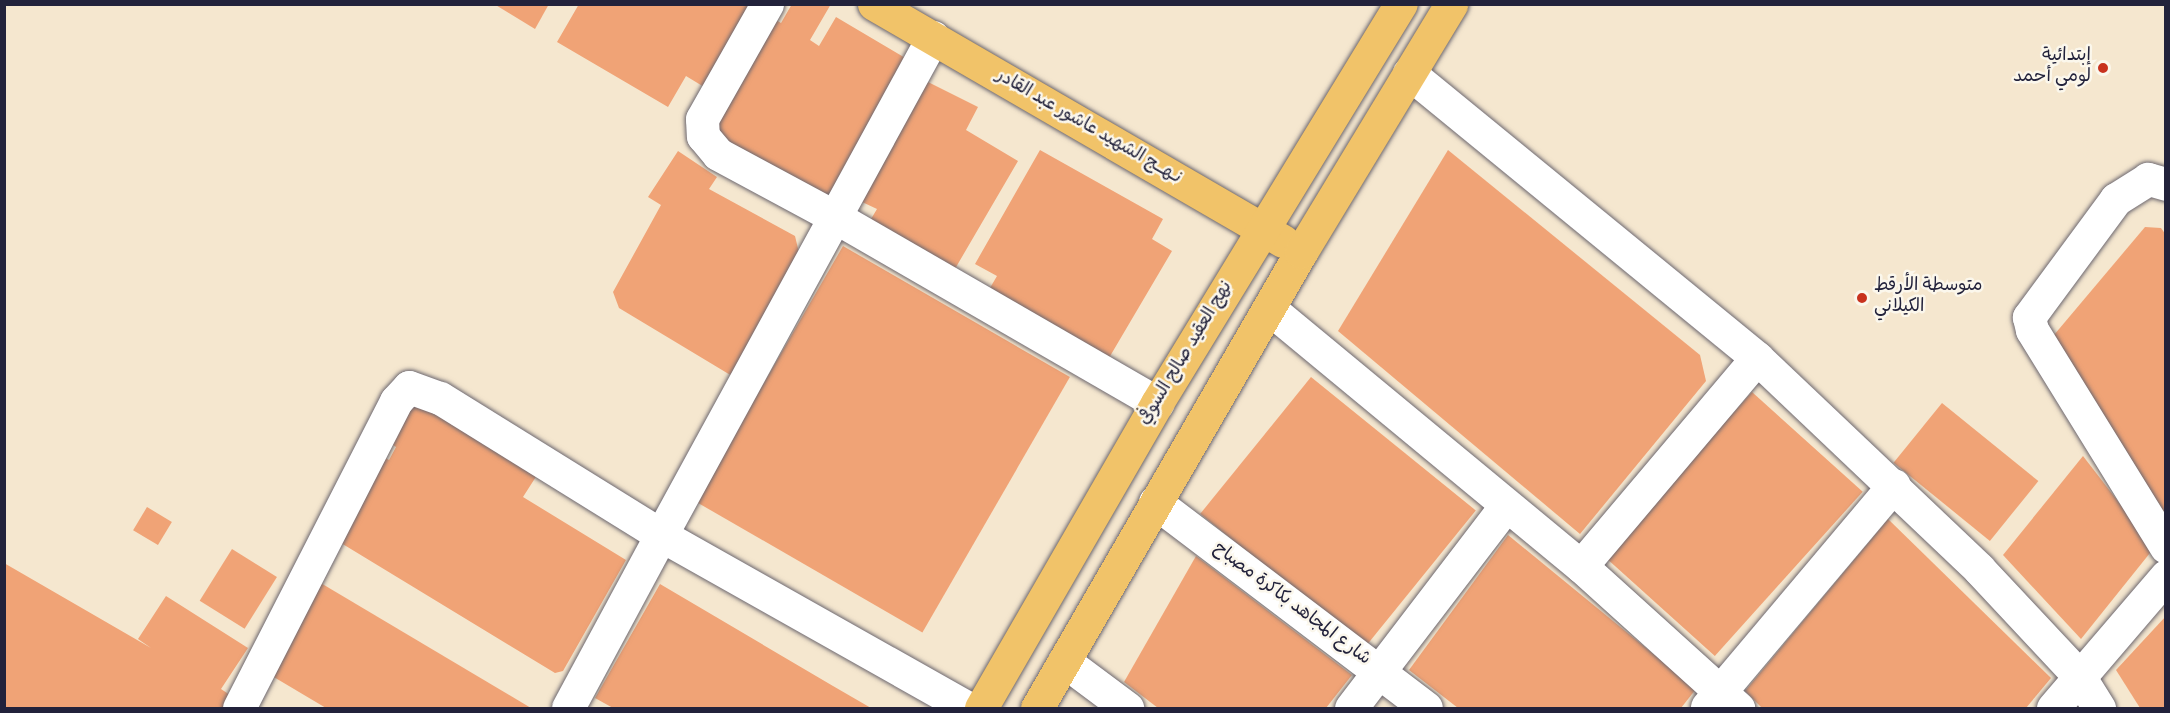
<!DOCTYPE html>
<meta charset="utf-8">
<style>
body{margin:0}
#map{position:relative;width:2170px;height:713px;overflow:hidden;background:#f5e7cf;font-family:Dekko,"Playpen Sans Arabic",sans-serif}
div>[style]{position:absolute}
.building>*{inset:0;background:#f0a376;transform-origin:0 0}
.roads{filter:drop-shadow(0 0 2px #6c676f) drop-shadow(0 0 2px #6c676f)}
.minor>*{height:33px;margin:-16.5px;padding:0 16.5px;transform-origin:16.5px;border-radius:16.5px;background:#fff}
.major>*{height:33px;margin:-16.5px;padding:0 16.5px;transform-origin:16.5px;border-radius:16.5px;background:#f1c369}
.dots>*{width:16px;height:16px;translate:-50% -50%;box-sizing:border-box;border:3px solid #fbf7ec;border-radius:50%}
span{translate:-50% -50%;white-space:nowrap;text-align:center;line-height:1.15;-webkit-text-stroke:5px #fbf7ec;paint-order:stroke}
.poi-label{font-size:18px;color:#22223b}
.right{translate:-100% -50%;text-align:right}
.left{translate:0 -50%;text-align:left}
.street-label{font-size:18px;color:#22223b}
.frame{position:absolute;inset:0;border:6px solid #22223b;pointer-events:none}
</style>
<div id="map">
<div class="building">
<div style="clip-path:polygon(494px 4px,549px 4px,535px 29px)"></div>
<div style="clip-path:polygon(579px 4px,759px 4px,709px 90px,686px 76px,668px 107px,557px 42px)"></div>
<div style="clip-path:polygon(792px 4px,831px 4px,810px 40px,819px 46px,836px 17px,907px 59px,832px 204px,698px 125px,764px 13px,781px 23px)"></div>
<div style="clip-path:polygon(922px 79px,978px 107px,966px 130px,1018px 161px,952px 274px,868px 224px,877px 209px,860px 201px)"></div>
<div style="clip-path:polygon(1040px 150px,1163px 219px,1152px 239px,1172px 251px,1106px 363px,987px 293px,997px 276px,975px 264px)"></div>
<div style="clip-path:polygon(1448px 150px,1700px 355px,1706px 381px,1580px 534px,1338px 331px)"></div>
<div style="clip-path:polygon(678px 151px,717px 177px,709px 189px,795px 236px,801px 261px,737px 379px,619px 308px,613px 292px,661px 205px,648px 197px)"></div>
<div style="clip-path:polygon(2145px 227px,2161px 228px,2166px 235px,2166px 516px,2054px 335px)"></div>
<div style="left:843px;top:246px;width:262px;height:295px;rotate:30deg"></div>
<div style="left:1311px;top:377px;width:212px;height:176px;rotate:39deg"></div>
<div style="clip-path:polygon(414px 391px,539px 472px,523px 497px,626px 560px,563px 671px,555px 673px,341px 543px,353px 521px,344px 515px,382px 456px,389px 460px,396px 447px,383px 438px)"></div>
<div style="left:1752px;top:392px;width:149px;height:221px;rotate:42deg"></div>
<div style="left:1942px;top:403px;width:124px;height:77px;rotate:39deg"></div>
<div style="clip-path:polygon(2083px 456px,2154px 548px,2081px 639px,2003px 555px)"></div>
<div style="left:147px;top:507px;width:29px;height:27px;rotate:31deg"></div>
<div style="clip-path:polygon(1888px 519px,2051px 678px,2026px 708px,1762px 708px,1745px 691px)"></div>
<div style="clip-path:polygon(1508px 535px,1696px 689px,1681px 708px,1458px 708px,1409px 670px)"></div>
<div style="left:232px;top:549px;width:53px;height:61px;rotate:32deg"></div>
<div style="clip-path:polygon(1196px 556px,1352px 675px,1326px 708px,1158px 708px,1124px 682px)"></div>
<div style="clip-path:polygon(4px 563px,151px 648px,138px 639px,166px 596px,248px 648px,221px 689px,230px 695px,223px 708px,4px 708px)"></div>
<div style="clip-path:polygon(319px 582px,531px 708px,326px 708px,267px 673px)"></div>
<div style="clip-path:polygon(660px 584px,833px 686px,871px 708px,613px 708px,595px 698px)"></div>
<div style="clip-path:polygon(2166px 616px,2166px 708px,2140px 708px,2116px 670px)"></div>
</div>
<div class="roads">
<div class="minor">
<div style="left:767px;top:4px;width:132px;rotate:119.5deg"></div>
<div style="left:702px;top:119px;width:17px;rotate:87deg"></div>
<div style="left:703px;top:136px;width:23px;rotate:50deg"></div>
<div style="left:718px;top:154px;width:135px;rotate:28.3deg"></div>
<div style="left:837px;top:218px;width:370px;rotate:30deg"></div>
<div style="left:933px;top:37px;width:567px;rotate:118.64deg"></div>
<div style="left:661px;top:535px;width:352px;rotate:29.4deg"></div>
<div style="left:1409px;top:73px;width:450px;rotate:39.3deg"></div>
<div style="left:1757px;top:358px;width:306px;rotate:43.5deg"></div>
<div style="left:1979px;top:569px;width:146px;rotate:46.9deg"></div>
<div style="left:2079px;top:676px;width:38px;rotate:58deg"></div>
<div style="left:2166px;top:184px;width:19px;rotate:-164deg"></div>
<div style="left:2148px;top:179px;width:38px;rotate:148deg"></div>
<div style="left:2116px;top:199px;width:147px;rotate:126.4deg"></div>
<div style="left:2029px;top:317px;width:13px;rotate:77deg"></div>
<div style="left:2032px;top:330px;width:255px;rotate:58.3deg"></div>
<div style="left:1270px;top:309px;width:403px;rotate:39.6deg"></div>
<div style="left:1581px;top:566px;width:212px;rotate:42.1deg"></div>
<div style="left:1155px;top:502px;width:340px;rotate:37.2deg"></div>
<div style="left:1581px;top:566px;width:272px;rotate:-49.8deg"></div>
<div style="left:1064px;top:661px;width:79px;rotate:36.7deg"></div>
<div style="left:1707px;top:707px;width:290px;rotate:-49.9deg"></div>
<div style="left:239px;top:708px;width:345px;rotate:-62.9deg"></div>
<div style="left:396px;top:401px;width:19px;rotate:-47deg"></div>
<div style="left:409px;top:387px;width:33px;rotate:20deg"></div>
<div style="left:440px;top:398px;width:260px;rotate:31.8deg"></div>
<div style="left:661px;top:535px;width:196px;rotate:118.3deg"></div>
<div style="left:1351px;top:708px;width:255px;rotate:-52.6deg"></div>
<div style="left:2053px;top:708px;width:174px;rotate:-49.4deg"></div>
</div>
<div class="major">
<div style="left:874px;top:4px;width:473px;rotate:30.1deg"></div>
<div style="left:981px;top:708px;width:352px;rotate:-60deg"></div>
<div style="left:1157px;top:403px;width:468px;rotate:-58.6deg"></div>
<div style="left:1037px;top:708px;width:527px;rotate:-59.93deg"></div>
<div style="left:1301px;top:252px;width:290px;rotate:-58.8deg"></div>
</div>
</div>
<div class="dots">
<div style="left:2103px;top:68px;background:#c8321e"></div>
<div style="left:1862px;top:298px;background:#c8321e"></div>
</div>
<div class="poi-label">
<span class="right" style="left:2091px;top:68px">إبتدائية<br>لومي أحمد</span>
<span class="left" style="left:1874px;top:298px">متوسطة الأرقط<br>الكيلاني</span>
</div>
<div class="street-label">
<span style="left:1088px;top:128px;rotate:30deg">نـهــج الشهيد عاشور عبد القادر</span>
<span style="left:1187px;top:354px;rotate:-59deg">نهج العقيد صالح السوفي</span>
<span style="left:1291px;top:605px;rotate:37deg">شارع المجاهد بكاكرة مصباح</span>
</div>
<div class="frame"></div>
</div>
